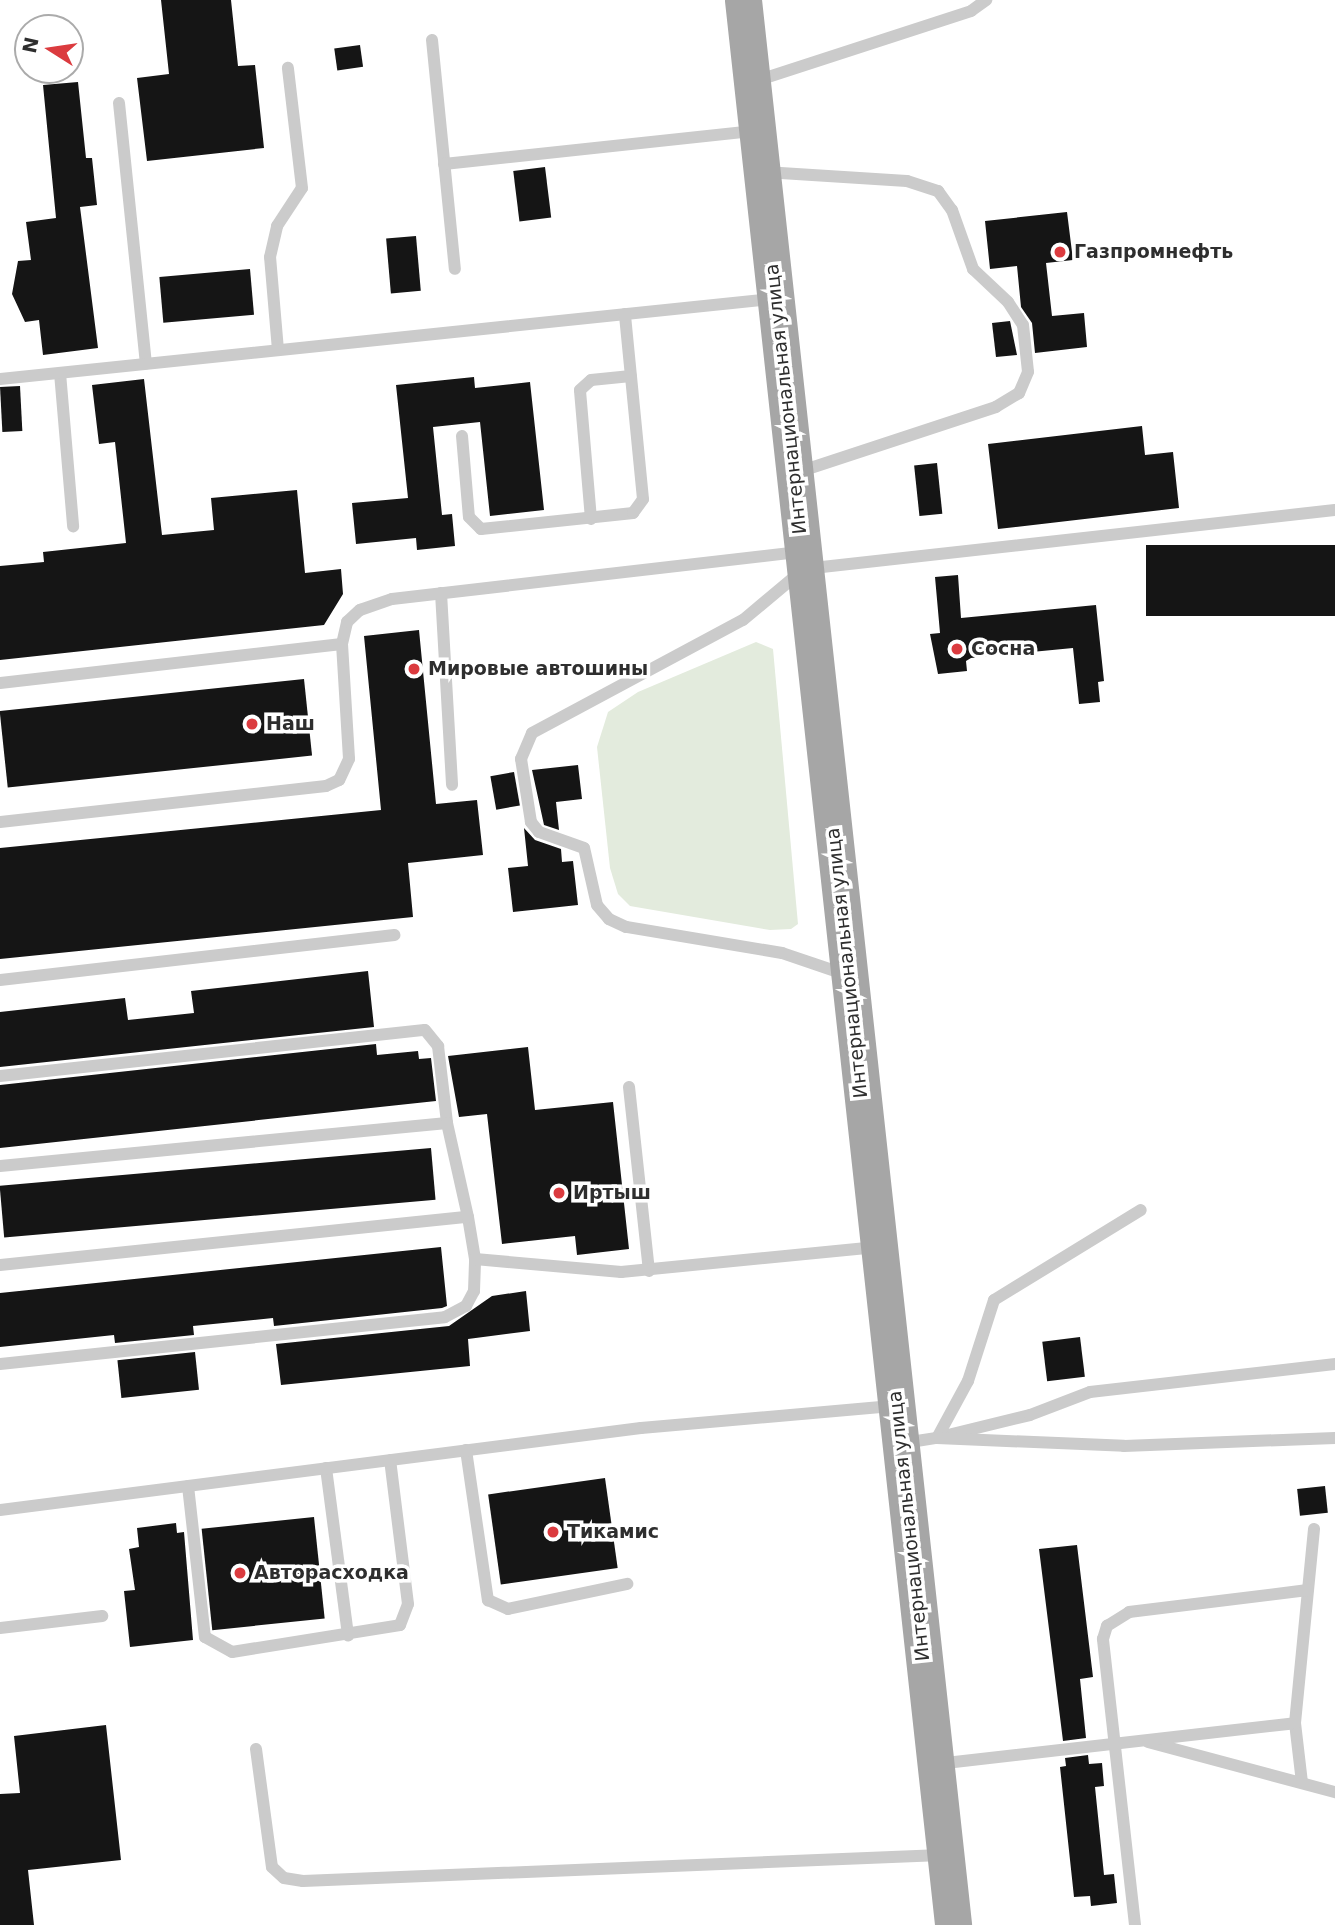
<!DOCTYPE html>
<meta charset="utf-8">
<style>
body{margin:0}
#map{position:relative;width:1335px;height:1925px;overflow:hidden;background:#fff;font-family:"DejaVu Sans",sans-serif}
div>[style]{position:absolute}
.green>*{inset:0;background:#e3ebdd}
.building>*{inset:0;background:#151515;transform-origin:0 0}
.service>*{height:12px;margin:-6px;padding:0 6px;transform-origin:6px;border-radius:6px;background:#cbcbcb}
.primary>*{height:37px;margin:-18.5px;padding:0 18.5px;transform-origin:18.5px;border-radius:18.5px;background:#a6a6a6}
.dots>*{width:19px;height:19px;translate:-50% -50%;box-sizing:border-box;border:4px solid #fff;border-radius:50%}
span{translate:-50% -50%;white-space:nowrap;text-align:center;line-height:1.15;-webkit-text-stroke:7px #fff;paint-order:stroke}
.poi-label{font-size:19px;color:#2e2e2e;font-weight:700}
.left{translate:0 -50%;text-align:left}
.street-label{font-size:19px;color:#2e2e2e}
.north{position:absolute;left:14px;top:14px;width:70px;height:70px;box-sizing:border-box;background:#fff;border:2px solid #ababab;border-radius:50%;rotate:282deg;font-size:19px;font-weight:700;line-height:28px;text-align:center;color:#2e2e2e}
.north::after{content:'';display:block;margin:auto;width:24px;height:32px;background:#db3b3f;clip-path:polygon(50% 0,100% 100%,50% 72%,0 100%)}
</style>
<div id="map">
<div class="green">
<div style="clip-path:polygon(756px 642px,773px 649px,798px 924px,791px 929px,770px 930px,630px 906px,618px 894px,610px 868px,597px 747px,608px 712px,638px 692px)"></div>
</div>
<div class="building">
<div style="clip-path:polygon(161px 0,231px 0,238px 66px,255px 65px,264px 148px,147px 161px,137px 78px,169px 74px)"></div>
<div style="left:360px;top:45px;width:22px;height:26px;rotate:82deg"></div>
<div style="clip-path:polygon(78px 82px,86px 158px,92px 158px,97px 205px,80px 207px,98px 348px,43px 355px,39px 320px,25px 322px,12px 294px,18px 261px,31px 260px,26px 222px,56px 218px,43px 85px)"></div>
<div style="left:545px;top:167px;width:51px;height:32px;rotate:83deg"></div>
<div style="clip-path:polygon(1067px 212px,1073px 260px,1046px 263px,1052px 316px,1084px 313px,1087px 347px,1035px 353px,1032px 323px,1021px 307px,1017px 266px,990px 269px,985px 221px)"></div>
<div style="left:416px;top:236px;width:55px;height:30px;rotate:85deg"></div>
<div style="left:250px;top:269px;width:46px;height:91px;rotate:85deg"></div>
<div style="clip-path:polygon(1010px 321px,1017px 355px,996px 357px,992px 323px)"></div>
<div style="clip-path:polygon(474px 377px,475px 388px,530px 382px,544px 510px,490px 516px,480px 422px,433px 427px,442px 515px,452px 514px,455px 546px,417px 550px,416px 538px,356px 544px,352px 503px,408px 498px,396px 385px)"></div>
<div style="clip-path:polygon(144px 379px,162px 535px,214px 530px,211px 498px,297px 490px,305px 573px,341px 569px,343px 594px,324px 625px,0 660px,0 566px,44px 562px,43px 552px,126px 543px,115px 442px,99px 444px,92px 385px)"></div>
<div style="left:20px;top:386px;width:45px;height:20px;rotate:87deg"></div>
<div style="clip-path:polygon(1142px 426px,1145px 455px,1173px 452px,1179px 508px,998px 529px,988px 444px)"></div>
<div style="left:937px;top:463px;width:51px;height:23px;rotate:84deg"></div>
<div style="left:1335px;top:545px;width:71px;height:189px;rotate:90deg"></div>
<div style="clip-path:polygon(958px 575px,961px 618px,1096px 605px,1104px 681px,1098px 682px,1100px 702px,1079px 704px,1073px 648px,971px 658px,966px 661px,967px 671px,938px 674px,930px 634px,940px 633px,935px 577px)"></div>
<div style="clip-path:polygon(419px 630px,436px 804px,477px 800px,483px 855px,408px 863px,413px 917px,0 959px,0 848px,381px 810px,364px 636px)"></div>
<div style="left:304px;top:679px;width:77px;height:306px;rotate:84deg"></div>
<div style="clip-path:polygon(578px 765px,582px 799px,556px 802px,559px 830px,544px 825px,532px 770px)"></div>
<div style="left:514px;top:772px;width:34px;height:24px;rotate:80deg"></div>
<div style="clip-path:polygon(524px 828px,535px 840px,561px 849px,562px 862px,573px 861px,578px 905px,513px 912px,508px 868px,528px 866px)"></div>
<div style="clip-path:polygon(368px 971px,374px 1027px,0 1067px,0 1012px,125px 998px,128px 1020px,194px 1013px,191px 991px)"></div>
<div style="clip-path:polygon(376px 1044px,377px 1055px,418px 1051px,419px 1059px,431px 1058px,436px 1101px,0 1148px,0 1085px)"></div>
<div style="clip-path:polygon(528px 1047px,535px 1110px,613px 1102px,629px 1249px,577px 1255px,575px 1236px,502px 1244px,487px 1114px,459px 1117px,448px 1056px)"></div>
<div style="left:431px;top:1148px;width:52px;height:433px;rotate:85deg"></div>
<div style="clip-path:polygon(441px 1247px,447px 1306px,442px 1308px,274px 1326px,273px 1318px,193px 1326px,194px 1335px,115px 1343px,114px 1335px,0 1347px,0 1293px)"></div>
<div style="clip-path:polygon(526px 1291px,530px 1331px,468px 1339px,470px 1366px,281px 1385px,276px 1344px,449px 1326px,492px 1296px)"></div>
<div style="left:1080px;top:1337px;width:40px;height:38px;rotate:83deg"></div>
<div style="left:195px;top:1352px;width:38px;height:78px;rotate:84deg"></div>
<div style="left:605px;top:1478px;width:91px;height:118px;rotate:82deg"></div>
<div style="left:1325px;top:1486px;width:27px;height:28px;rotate:84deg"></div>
<div style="left:314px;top:1517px;width:102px;height:113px;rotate:84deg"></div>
<div style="clip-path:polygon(176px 1523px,177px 1533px,184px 1532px,193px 1640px,130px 1647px,124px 1591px,135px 1590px,129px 1549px,139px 1547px,137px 1528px)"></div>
<div style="clip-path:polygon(1077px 1545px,1093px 1677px,1080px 1679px,1086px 1738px,1063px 1741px,1039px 1549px)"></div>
<div style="clip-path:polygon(106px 1725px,121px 1860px,28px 1870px,34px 1925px,0 1925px,0 1794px,20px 1793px,14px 1736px)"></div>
<div style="clip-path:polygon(1088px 1755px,1089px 1764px,1102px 1763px,1104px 1786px,1095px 1787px,1104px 1875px,1114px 1874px,1117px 1903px,1091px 1906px,1090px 1896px,1074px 1897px,1060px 1767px,1066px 1766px,1065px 1758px)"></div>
</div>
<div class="service">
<div style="left:432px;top:40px;width:230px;rotate:84.3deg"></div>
<div style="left:756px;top:81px;width:226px;rotate:-18deg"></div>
<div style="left:971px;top:11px;width:19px;rotate:-36deg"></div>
<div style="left:119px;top:103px;width:262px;rotate:84.1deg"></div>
<div style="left:444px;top:164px;width:312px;rotate:-6.1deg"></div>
<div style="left:765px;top:172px;width:142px;rotate:3.6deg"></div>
<div style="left:907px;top:181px;width:33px;rotate:18deg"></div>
<div style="left:938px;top:191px;width:24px;rotate:54deg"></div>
<div style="left:952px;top:210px;width:63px;rotate:70.4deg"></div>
<div style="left:973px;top:269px;width:48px;rotate:43.3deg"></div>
<div style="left:1008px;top:302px;width:27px;rotate:57deg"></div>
<div style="left:1023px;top:325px;width:47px;rotate:83.9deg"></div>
<div style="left:1028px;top:372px;width:23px;rotate:113deg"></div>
<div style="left:1019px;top:393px;width:27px;rotate:149deg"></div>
<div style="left:996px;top:407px;width:208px;rotate:161.8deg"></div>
<div style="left:278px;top:350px;width:93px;rotate:-94.9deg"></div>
<div style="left:270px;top:257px;width:32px;rotate:-77deg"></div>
<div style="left:277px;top:226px;width:45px;rotate:-56.7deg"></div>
<div style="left:302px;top:188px;width:121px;rotate:-96.7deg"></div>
<div style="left:60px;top:373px;width:154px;rotate:85.1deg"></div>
<div style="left:0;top:379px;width:775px;rotate:-5.92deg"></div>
<div style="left:462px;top:436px;width:81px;rotate:85.1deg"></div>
<div style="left:469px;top:517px;width:17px;rotate:45deg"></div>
<div style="left:481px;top:529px;width:153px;rotate:-6deg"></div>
<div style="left:633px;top:513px;width:17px;rotate:-54deg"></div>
<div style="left:643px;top:499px;width:186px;rotate:-95.6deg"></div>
<div style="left:591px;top:519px;width:129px;rotate:-94.9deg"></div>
<div style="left:580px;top:390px;width:15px;rotate:-42deg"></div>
<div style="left:591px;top:380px;width:40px;rotate:-5.7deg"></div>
<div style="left:441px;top:593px;width:192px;rotate:86.7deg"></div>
<div style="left:342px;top:644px;width:23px;rotate:-77deg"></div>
<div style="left:347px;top:622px;width:18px;rotate:-43deg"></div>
<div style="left:360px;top:610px;width:34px;rotate:-19deg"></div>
<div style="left:392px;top:599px;width:412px;rotate:-6.6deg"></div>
<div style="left:0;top:683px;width:344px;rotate:-6.5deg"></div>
<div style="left:342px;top:644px;width:115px;rotate:86.5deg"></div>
<div style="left:349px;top:759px;width:23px;rotate:115deg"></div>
<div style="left:339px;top:780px;width:14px;rotate:155deg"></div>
<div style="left:326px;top:786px;width:328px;rotate:173.7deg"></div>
<div style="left:844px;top:974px;width:65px;rotate:-161.3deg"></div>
<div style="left:782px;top:953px;width:158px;rotate:-170.5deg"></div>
<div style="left:626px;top:927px;width:19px;rotate:-155deg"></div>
<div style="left:609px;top:919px;width:18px;rotate:-131deg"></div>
<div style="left:597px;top:905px;width:58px;rotate:-102.8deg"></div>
<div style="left:584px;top:848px;width:48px;rotate:-160.4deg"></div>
<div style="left:539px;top:832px;width:13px;rotate:-129deg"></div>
<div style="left:531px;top:822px;width:64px;rotate:-99deg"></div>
<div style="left:521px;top:759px;width:28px;rotate:-67deg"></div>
<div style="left:532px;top:733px;width:239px;rotate:-28.2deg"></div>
<div style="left:743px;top:620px;width:80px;rotate:-39.9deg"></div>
<div style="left:804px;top:569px;width:534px;rotate:-6.34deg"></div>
<div style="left:0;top:980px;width:397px;rotate:-6.5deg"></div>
<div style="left:0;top:1076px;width:427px;rotate:-6.2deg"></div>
<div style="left:425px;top:1030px;width:21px;rotate:51deg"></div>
<div style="left:438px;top:1046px;width:78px;rotate:83.3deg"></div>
<div style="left:447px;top:1123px;width:449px;rotate:174.5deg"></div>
<div style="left:629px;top:1087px;width:185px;rotate:83.8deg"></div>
<div style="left:468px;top:1217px;width:43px;rotate:80.5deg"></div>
<div style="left:0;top:1265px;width:470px;rotate:-5.9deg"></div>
<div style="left:468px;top:1217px;width:96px;rotate:-102.6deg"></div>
<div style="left:0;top:1364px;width:447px;rotate:-6deg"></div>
<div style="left:445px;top:1317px;width:24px;rotate:-28deg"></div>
<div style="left:466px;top:1306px;width:17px;rotate:-62deg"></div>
<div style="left:474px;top:1291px;width:32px;rotate:-88deg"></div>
<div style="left:475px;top:1259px;width:147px;rotate:5.1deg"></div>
<div style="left:621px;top:1272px;width:257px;rotate:-5.6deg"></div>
<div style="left:948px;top:1435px;width:84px;rotate:-13.7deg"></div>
<div style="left:1030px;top:1415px;width:64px;rotate:-21deg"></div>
<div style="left:1090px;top:1392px;width:247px;rotate:-6.5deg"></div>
<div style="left:937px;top:1438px;width:65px;rotate:-61.5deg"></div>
<div style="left:968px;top:1381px;width:85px;rotate:-72.2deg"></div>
<div style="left:994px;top:1300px;width:172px;rotate:-31.5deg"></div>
<div style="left:904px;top:1443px;width:33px;rotate:-9deg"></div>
<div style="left:937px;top:1438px;width:187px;rotate:2.4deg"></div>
<div style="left:1124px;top:1446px;width:211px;rotate:-2.2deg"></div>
<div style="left:466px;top:1450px;width:152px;rotate:81.7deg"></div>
<div style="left:488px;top:1600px;width:22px;rotate:24deg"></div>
<div style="left:508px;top:1609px;width:122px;rotate:-11.9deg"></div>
<div style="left:326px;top:1468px;width:169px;rotate:82.5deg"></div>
<div style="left:188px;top:1486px;width:152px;rotate:83.6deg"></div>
<div style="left:205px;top:1637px;width:31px;rotate:29deg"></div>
<div style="left:232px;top:1652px;width:170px;rotate:-9.1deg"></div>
<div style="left:400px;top:1625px;width:22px;rotate:-69deg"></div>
<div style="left:408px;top:1604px;width:145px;rotate:-97.1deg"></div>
<div style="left:0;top:1510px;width:646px;rotate:-7.29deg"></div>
<div style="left:641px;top:1428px;width:252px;rotate:-5deg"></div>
<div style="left:0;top:1628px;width:103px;rotate:-6.7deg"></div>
<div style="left:1295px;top:1723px;width:60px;rotate:83.3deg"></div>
<div style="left:1148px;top:1742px;width:194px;rotate:15deg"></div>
<div style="left:256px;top:1749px;width:119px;rotate:82.3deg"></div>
<div style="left:272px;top:1867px;width:16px;rotate:43deg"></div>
<div style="left:284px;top:1878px;width:19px;rotate:9deg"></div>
<div style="left:303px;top:1881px;width:639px;rotate:-2.33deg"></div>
<div style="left:937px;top:1764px;width:360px;rotate:-6.5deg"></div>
<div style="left:1295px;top:1723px;width:195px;rotate:-84.4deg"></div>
<div style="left:1135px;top:1925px;width:288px;rotate:-96.4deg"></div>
<div style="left:1103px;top:1639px;width:14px;rotate:-73deg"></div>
<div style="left:1107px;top:1626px;width:26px;rotate:-32deg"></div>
<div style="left:1129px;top:1612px;width:180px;rotate:-7deg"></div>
</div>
<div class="primary">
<div style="left:743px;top:0;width:1936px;rotate:83.77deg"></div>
</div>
<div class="dots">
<div style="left:1060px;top:252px;background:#db3b3f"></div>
<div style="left:957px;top:649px;background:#db3b3f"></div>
<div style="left:414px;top:669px;background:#db3b3f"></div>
<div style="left:252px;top:724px;background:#db3b3f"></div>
<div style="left:559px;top:1193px;background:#db3b3f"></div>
<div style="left:553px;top:1532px;background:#db3b3f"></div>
<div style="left:240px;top:1573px;background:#db3b3f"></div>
</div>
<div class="poi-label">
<span class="left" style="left:1074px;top:252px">Газпромнефть</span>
<span class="left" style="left:971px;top:649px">Сосна</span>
<span class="left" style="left:428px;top:669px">Мировые автошины</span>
<span class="left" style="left:266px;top:724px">Наш</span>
<span class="left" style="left:573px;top:1193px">Иртыш</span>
<span class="left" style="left:567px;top:1532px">Тикамис</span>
<span class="left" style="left:254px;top:1573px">Авторасходка</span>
</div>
<div class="street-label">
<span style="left:786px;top:399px;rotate:-96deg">Интернациональная улица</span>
<span style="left:847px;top:963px;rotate:-96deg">Интернациональная улица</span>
<span style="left:909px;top:1526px;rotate:-96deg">Интернациональная улица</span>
</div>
<div class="north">N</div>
</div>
